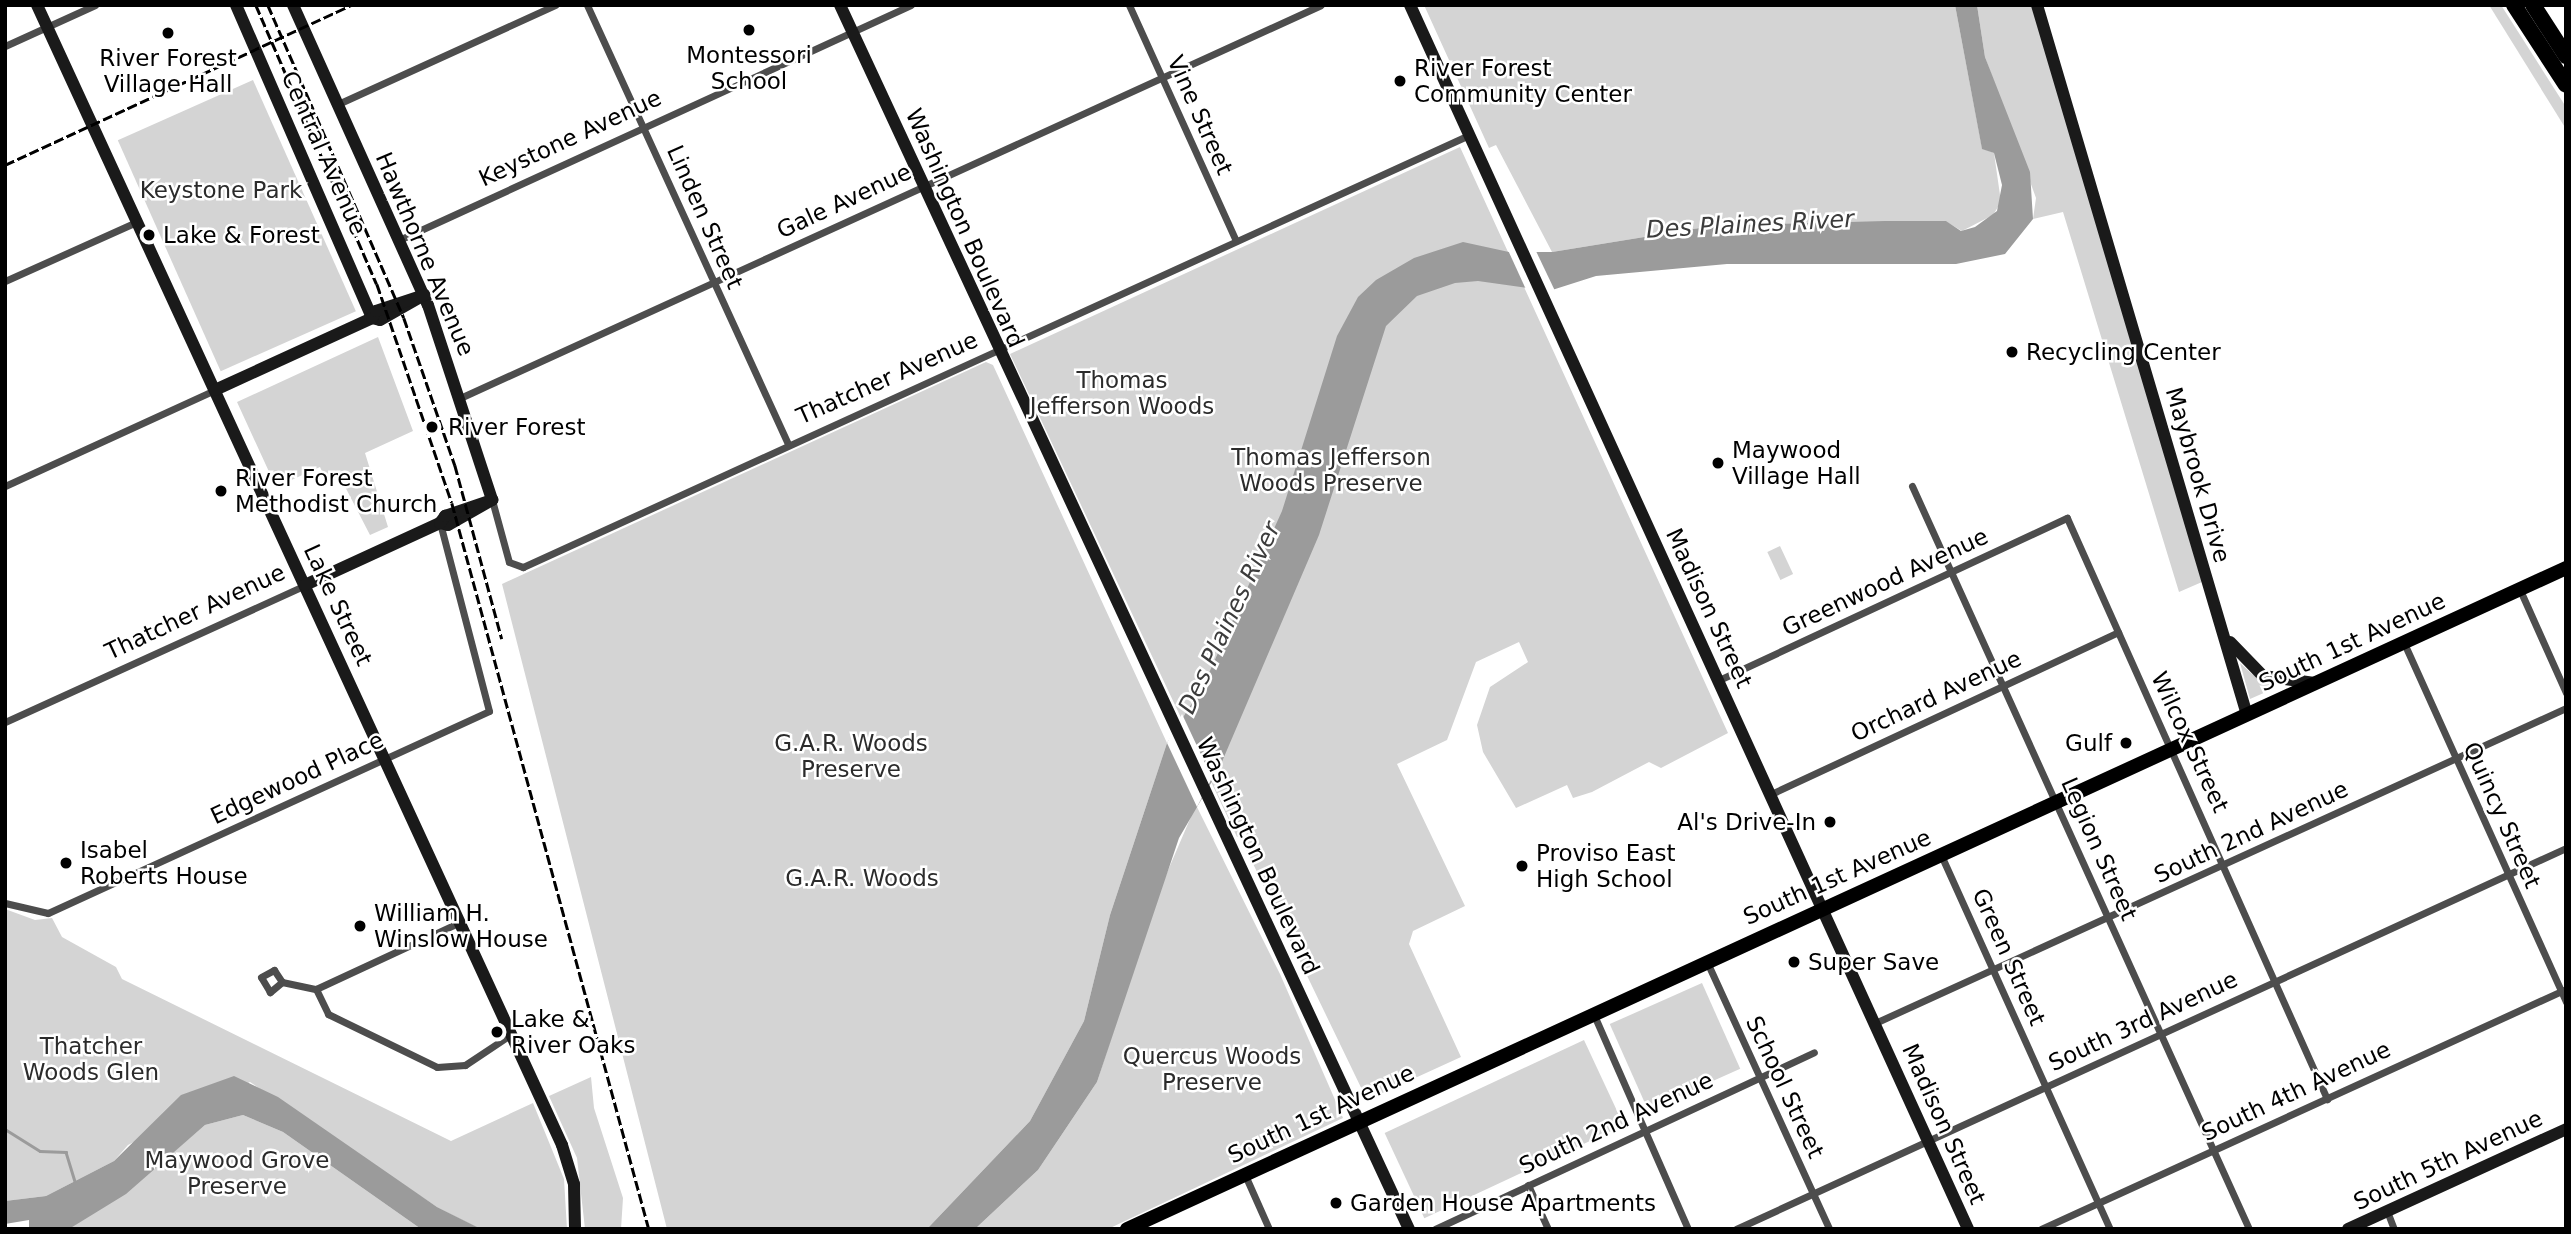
<!DOCTYPE html>
<style>
body{margin:0}
#map{position:relative;width:2571px;height:1234px;overflow:hidden;background:#fff;font-family:"DejaVu Sans",sans-serif}
div>[style]{position:absolute}
.green>*{inset:0;background:#d4d4d4;transform-origin:0 0}
.water>*{inset:0;background:#9b9b9b}
.pier>*{inset:0;background:#fff}
.stream>*{height:2.5px;margin:-1.25px;padding:0 1.25px;transform-origin:1.25px;border-radius:1.25px;background:#9b9b9b}
.street>*{height:7px;margin:-3.5px;padding:0 3.5px;transform-origin:3.5px;border-radius:3.5px;background:#4d4d4d}
.secondary>*{height:12px;margin:-6px;padding:0 6px;transform-origin:6px;border-radius:6px;background:#1a1a1a}
.primary>*{height:14px;margin:-7px;padding:0 7px;transform-origin:7px;border-radius:7px;background:#000}
.highway>*{height:16px;margin:-8px;padding:0 8px;transform-origin:8px;border-radius:8px;background:#000}
.rail>*{height:2.5px;margin-top:-1.25px;transform-origin:0;background:repeating-linear-gradient(90deg,#000 0 10px,transparent 0 13.5px)}
.dots>*{width:19px;height:19px;translate:-50% -50%;box-sizing:border-box;border:4px solid #fff;border-radius:50%}
span{translate:-50% -50%;white-space:nowrap;text-align:center;line-height:1.15;-webkit-text-stroke:5px #fff;paint-order:stroke}
.poi-label{font-size:23px;color:#000}
.left{translate:0 -50%;text-align:left}
.right{translate:-100% -50%;text-align:right}
.street-label{font-size:23px;color:#000}
.park-label{font-size:23px;color:#2b2b2b}
.water-label{font-size:24px;color:#3c3c3c;font-style:italic}
.frame{position:absolute;inset:0;border:7px solid #000;pointer-events:none}
</style>
<div id="map">
<div class="green">
<div style="clip-path:polygon(1424px 5px,1955px 5px,1982px 148px,1994px 153px,2001px 202px,1993px 215px,1962px 231px,1945px 221px,1712px 226px,1552px 252px,1496px 145px,1489px 148px)"></div>
<div style="clip-path:polygon(1977px 5px,2032px 5px,2202px 582px,2179px 592px,2063px 212px,2033px 219px,2036px 198px,1985px 57px)"></div>
<div style="clip-path:polygon(2489px 5px,2501px 5px,2566px 107px,2566px 129px)"></div>
<div style="left:253px;top:80px;width:253px;height:148px;rotate:66deg"></div>
<div style="clip-path:polygon(1460px 147px,1728px 733px,1661px 768px,1649px 762px,1592px 792px,1573px 798px,1567px 785px,1516px 808px,1483px 752px,1477px 725px,1490px 687px,1528px 662px,1519px 642px,1476px 662px,1447px 740px,1397px 764px,1465px 906px,1413px 931px,1409px 944px,1461px 1057px,1367px 1100px,1243px 843px,1247px 833px,1237px 837px,1010px 354px)"></div>
<div style="clip-path:polygon(378px 337px,413px 431px,365px 453px,388px 527px,370px 535px,339px 475px,326px 480px,320px 467px,276px 487px,237px 402px)"></div>
<div style="clip-path:polygon(986px 362px,993px 365px,1167px 743px,1110px 915px,1084px 1021px,1030px 1121px,927px 1229px,667px 1229px,502px 584px)"></div>
<div style="left:1780px;top:546px;width:31px;height:14px;rotate:65deg"></div>
<div style="clip-path:polygon(2240px 663px,2252px 674px,2275px 688px,2250px 699px)"></div>
<div style="clip-path:polygon(1196px 805px,1280px 974px,1343px 1118px,1108px 1229px,975px 1229px,1038px 1170px,1097px 1082px,1157px 896px)"></div>
<div style="clip-path:polygon(5px 909px,35px 920px,52px 918px,62px 937px,116px 967px,122px 979px,451px 1141px,533px 1103px,564px 1179px,567px 1229px,480px 1229px,437px 1207px,250px 1082px,128px 1145px,114px 1161px,46px 1196px,5px 1201px)"></div>
<div style="left:1702px;top:983px;width:94px;height:101px;rotate:66deg"></div>
<div style="left:1584px;top:1040px;width:94px;height:220px;rotate:65deg"></div>
<div style="clip-path:polygon(591px 1077px,594px 1108px,623px 1198px,621px 1229px,585px 1229px,577px 1158px,549px 1096px)"></div>
<div style="clip-path:polygon(243px 1115px,283px 1132px,421px 1229px,69px 1229px,144px 1177px,205px 1125px)"></div>
</div>
<div class="water">
<div style="clip-path:polygon(1955px 5px,1977px 5px,1985px 57px,2030px 172px,2033px 219px,2005px 254px,1956px 264px,1727px 264px,1596px 276px,1549px 291px,1478px 281px,1455px 283px,1417px 296px,1386px 326px,1319px 535px,1218px 771px,1179px 838px,1097px 1082px,1038px 1170px,975px 1229px,927px 1229px,1030px 1121px,1084px 1021px,1110px 915px,1167px 743px,1204px 684px,1282px 511px,1337px 336px,1358px 297px,1376px 280px,1414px 258px,1463px 242px,1509px 252px,1552px 252px,1712px 226px,1885px 221px,1946px 221px,1961px 231px,1975px 227px,1997px 211px,2002px 185px,1994px 153px,1982px 149px)"></div>
<div style="clip-path:polygon(234px 1076px,278px 1097px,437px 1207px,481px 1229px,421px 1229px,283px 1132px,243px 1115px,205px 1125px,126px 1194px,69px 1229px,29px 1229px,29px 1220px,5px 1224px,5px 1201px,46px 1196px,114px 1161px,181px 1095px)"></div>
</div>
<div class="pier">
<div style="clip-path:polygon(1507px 248px,1535px 249px,1556px 293px,1529px 296px)"></div>
<div style="clip-path:polygon(1182px 714px,1212px 778px,1197px 807px,1167px 743px)"></div>
</div>
<div class="stream">
<div style="left:5px;top:1129px;width:41px;rotate:32.2deg"></div>
<div style="left:40px;top:1151px;width:26px;rotate:2deg"></div>
<div style="left:66px;top:1152px;width:30px;rotate:73deg"></div>
</div>
<div class="street">
<div style="left:587px;top:5px;width:484px;rotate:65.4deg"></div>
<div style="left:1129px;top:5px;width:259px;rotate:65.6deg"></div>
<div style="left:5px;top:46px;width:99px;rotate:-24.5deg"></div>
<div style="left:338px;top:104px;width:239px;rotate:-24.5deg"></div>
<div style="left:399px;top:240px;width:563px;rotate:-24.65deg"></div>
<div style="left:5px;top:281px;width:144px;rotate:-24.2deg"></div>
<div style="left:460px;top:398px;width:946px;rotate:-24.53deg"></div>
<div style="left:5px;top:486px;width:231px;rotate:-24.6deg"></div>
<div style="left:1912px;top:486px;width:816px;rotate:65.6deg"></div>
<div style="left:492px;top:500px;width:64px;rotate:74.7deg"></div>
<div style="left:509px;top:562px;width:15px;rotate:20deg"></div>
<div style="left:523px;top:567px;width:1040px;rotate:-24.54deg"></div>
<div style="left:2520px;top:590px;width:113px;rotate:65.9deg"></div>
<div style="left:2404px;top:643px;width:394px;rotate:65.7deg"></div>
<div style="left:1719px;top:680px;width:384px;rotate:-25deg"></div>
<div style="left:2067px;top:518px;width:637px;rotate:65.89deg"></div>
<div style="left:5px;top:722px;width:330px;rotate:-24.5deg"></div>
<div style="left:1771px;top:794px;width:383px;rotate:-25deg"></div>
<div style="left:1941px;top:855px;width:410px;rotate:65.7deg"></div>
<div style="left:5px;top:903px;width:44px;rotate:13.1deg"></div>
<div style="left:48px;top:913px;width:485px;rotate:-24.6deg"></div>
<div style="left:489px;top:711px;width:194px;rotate:-104.6deg"></div>
<div style="left:1707px;top:962px;width:294px;rotate:65.4deg"></div>
<div style="left:282px;top:982px;width:16px;rotate:140deg"></div>
<div style="left:270px;top:992px;width:17px;rotate:-121deg"></div>
<div style="left:261px;top:977px;width:15px;rotate:-28deg"></div>
<div style="left:274px;top:970px;width:14px;rotate:56deg"></div>
<div style="left:282px;top:982px;width:35px;rotate:12deg"></div>
<div style="left:316px;top:989px;width:28px;rotate:64deg"></div>
<div style="left:328px;top:1014px;width:121px;rotate:25.9deg"></div>
<div style="left:437px;top:1067px;width:28px;rotate:-4deg"></div>
<div style="left:465px;top:1065px;width:54px;rotate:-33.7deg"></div>
<div style="left:316px;top:989px;width:157px;rotate:-24.9deg"></div>
<div style="left:1594px;top:1015px;width:234px;rotate:66.3deg"></div>
<div style="left:1875px;top:1023px;width:759px;rotate:-24.51deg"></div>
<div style="left:1245px;top:1175px;width:59px;rotate:66deg"></div>
<div style="left:1528px;top:1185px;width:48px;rotate:65.6deg"></div>
<div style="left:2387px;top:1211px;width:19px;rotate:69deg"></div>
<div style="left:1435px;top:1229px;width:418px;rotate:-25deg"></div>
<div style="left:1736px;top:1229px;width:913px;rotate:-24.66deg"></div>
<div style="left:2041px;top:1229px;width:577px;rotate:-24.57deg"></div>
</div>
<div class="secondary">
<div style="left:37px;top:5px;width:1255px;rotate:65.27deg"></div>
<div style="left:562px;top:1145px;width:41px;rotate:72.9deg"></div>
<div style="left:574px;top:1184px;width:45px;rotate:88.7deg"></div>
<div style="left:236px;top:5px;width:341px;rotate:66.5deg"></div>
<div style="left:293px;top:5px;width:329px;rotate:65.8deg"></div>
<div style="left:428px;top:305px;width:205px;rotate:71.8deg"></div>
<div style="left:840px;top:5px;width:1350px;rotate:65.07deg"></div>
<div style="left:1410px;top:5px;width:1345px;rotate:65.49deg"></div>
<div style="left:2037px;top:5px;width:740px;rotate:73.52deg"></div>
<div style="left:372px;top:318px;width:8px;rotate:14deg"></div>
<div style="left:380px;top:320px;width:51px;rotate:-29.6deg"></div>
<div style="left:215px;top:390px;width:173px;rotate:-24.6deg"></div>
<div style="left:372px;top:318px;width:8px;rotate:-60deg"></div>
<div style="left:376px;top:311px;width:51px;rotate:-18.4deg"></div>
<div style="left:440px;top:523px;width:8px;rotate:14deg"></div>
<div style="left:448px;top:525px;width:51px;rotate:-29.6deg"></div>
<div style="left:305px;top:585px;width:149px;rotate:-24.7deg"></div>
<div style="left:440px;top:523px;width:9px;rotate:-54deg"></div>
<div style="left:445px;top:516px;width:50px;rotate:-18.8deg"></div>
<div style="left:2230px;top:642px;width:47px;rotate:45.9deg"></div>
<div style="left:2263px;top:676px;width:52px;rotate:7.7deg"></div>
<div style="left:2348px;top:1229px;width:240px;rotate:-24.6deg"></div>
</div>
<div class="primary">
<div style="left:1127px;top:1229px;width:1584px;rotate:-24.67deg"></div>
</div>
<div class="highway">
<div style="left:2514px;top:5px;width:95px;rotate:57deg"></div>
<div style="left:2533px;top:5px;width:61px;rotate:57.1deg"></div>
</div>
<div class="rail">
<div style="left:256px;top:5px;width:304px;rotate:66.6deg"></div>
<div style="left:377px;top:284px;width:231px;rotate:71.1deg"></div>
<div style="left:452px;top:503px;width:752px;rotate:74.82deg"></div>
<div style="left:268px;top:5px;width:341px;rotate:66.5deg"></div>
<div style="left:404px;top:318px;width:156px;rotate:70.9deg"></div>
<div style="left:455px;top:465px;width:180px;rotate:74.9deg"></div>
<div style="left:5px;top:165px;width:382px;rotate:-24.8deg"></div>
</div>
<div class="dots">
<div style="left:749px;top:30px;background:#000"></div>
<div style="left:168px;top:33px;background:#000"></div>
<div style="left:1400px;top:81px;background:#000"></div>
<div style="left:149px;top:235px;background:#000"></div>
<div style="left:2012px;top:352px;background:#000"></div>
<div style="left:432px;top:427px;background:#000"></div>
<div style="left:1718px;top:463px;background:#000"></div>
<div style="left:221px;top:491px;background:#000"></div>
<div style="left:2126px;top:743px;background:#000"></div>
<div style="left:1830px;top:822px;background:#000"></div>
<div style="left:66px;top:863px;background:#000"></div>
<div style="left:1522px;top:866px;background:#000"></div>
<div style="left:360px;top:926px;background:#000"></div>
<div style="left:1794px;top:962px;background:#000"></div>
<div style="left:497px;top:1032px;background:#000"></div>
<div style="left:1336px;top:1203px;background:#000"></div>
</div>
<div class="poi-label">
<span style="left:749px;top:68px">Montessori<br>School</span>
<span style="left:168px;top:71px">River Forest<br>Village Hall</span>
<span class="left" style="left:1414px;top:81px">River Forest<br>Community Center</span>
<span class="left" style="left:163px;top:235px">Lake &amp; Forest</span>
<span class="left" style="left:2026px;top:352px">Recycling Center</span>
<span class="left" style="left:448px;top:427px">River Forest</span>
<span class="left" style="left:1732px;top:463px">Maywood<br>Village Hall</span>
<span class="left" style="left:235px;top:491px">River Forest<br>Methodist Church</span>
<span class="right" style="left:2112px;top:743px">Gulf</span>
<span class="right" style="left:1816px;top:822px">Al's Drive-In</span>
<span class="left" style="left:80px;top:863px">Isabel<br>Roberts House</span>
<span class="left" style="left:1536px;top:866px">Proviso East<br>High School</span>
<span class="left" style="left:374px;top:926px">William H.<br>Winslow House</span>
<span class="left" style="left:1808px;top:962px">Super Save</span>
<span class="left" style="left:511px;top:1032px">Lake &amp;<br>River Oaks</span>
<span class="left" style="left:1350px;top:1203px">Garden House Apartments</span>
</div>
<div class="street-label">
<span style="left:1200px;top:115px;rotate:66deg">Vine Street</span>
<span style="left:570px;top:138px;rotate:-25deg">Keystone Avenue</span>
<span style="left:324px;top:153px;rotate:66deg">Central Avenue</span>
<span style="left:844px;top:201px;rotate:-25deg">Gale Avenue</span>
<span style="left:705px;top:217px;rotate:66deg">Linden Street</span>
<span style="left:965px;top:228px;rotate:66deg">Washington Boulevard</span>
<span style="left:425px;top:254px;rotate:67deg">Hawthorne Avenue</span>
<span style="left:887px;top:378px;rotate:-24deg">Thatcher Avenue</span>
<span style="left:2198px;top:475px;rotate:74deg">Maybrook Drive</span>
<span style="left:1885px;top:582px;rotate:-25deg">Greenwood Avenue</span>
<span style="left:338px;top:605px;rotate:65deg">Lake Street</span>
<span style="left:1709px;top:608px;rotate:65deg">Madison Street</span>
<span style="left:195px;top:612px;rotate:-25deg">Thatcher Avenue</span>
<span style="left:2352px;top:642px;rotate:-25deg">South 1st Avenue</span>
<span style="left:1936px;top:696px;rotate:-25deg">Orchard Avenue</span>
<span style="left:2190px;top:742px;rotate:65deg">Wilcox Street</span>
<span style="left:297px;top:778px;rotate:-25deg">Edgewood Place</span>
<span style="left:2502px;top:815px;rotate:66deg">Quincy Street</span>
<span style="left:2251px;top:832px;rotate:-25deg">South 2nd Avenue</span>
<span style="left:2099px;top:849px;rotate:66deg">Legion Street</span>
<span style="left:1258px;top:856px;rotate:65deg">Washington Boulevard</span>
<span style="left:1837px;top:877px;rotate:-24deg">South 1st Avenue</span>
<span style="left:2009px;top:957px;rotate:66deg">Green Street</span>
<span style="left:2143px;top:1021px;rotate:-25deg">South 3rd Avenue</span>
<span style="left:1785px;top:1087px;rotate:65deg">School Street</span>
<span style="left:2296px;top:1091px;rotate:-25deg">South 4th Avenue</span>
<span style="left:1321px;top:1114px;rotate:-25deg">South 1st Avenue</span>
<span style="left:1616px;top:1123px;rotate:-25deg">South 2nd Avenue</span>
<span style="left:1944px;top:1124px;rotate:66deg">Madison Street</span>
<span style="left:2448px;top:1160px;rotate:-25deg">South 5th Avenue</span>
</div>
<div class="park-label">
<span style="left:221px;top:190px">Keystone Park</span>
<span style="left:1122px;top:393px">Thomas<br>Jefferson Woods</span>
<span style="left:1331px;top:470px">Thomas Jefferson<br>Woods Preserve</span>
<span style="left:851px;top:756px">G.A.R. Woods<br>Preserve</span>
<span style="left:862px;top:878px">G.A.R. Woods</span>
<span style="left:91px;top:1059px">Thatcher<br>Woods Glen</span>
<span style="left:1212px;top:1069px">Quercus Woods<br>Preserve</span>
<span style="left:237px;top:1173px">Maywood Grove<br>Preserve</span>
</div>
<div class="water-label">
<span style="left:1750px;top:225px;rotate:-3deg">Des Plaines River</span>
<span style="left:1230px;top:618px;rotate:-65deg">Des Plaines River</span>
</div>
<div class="frame"></div>
</div>
